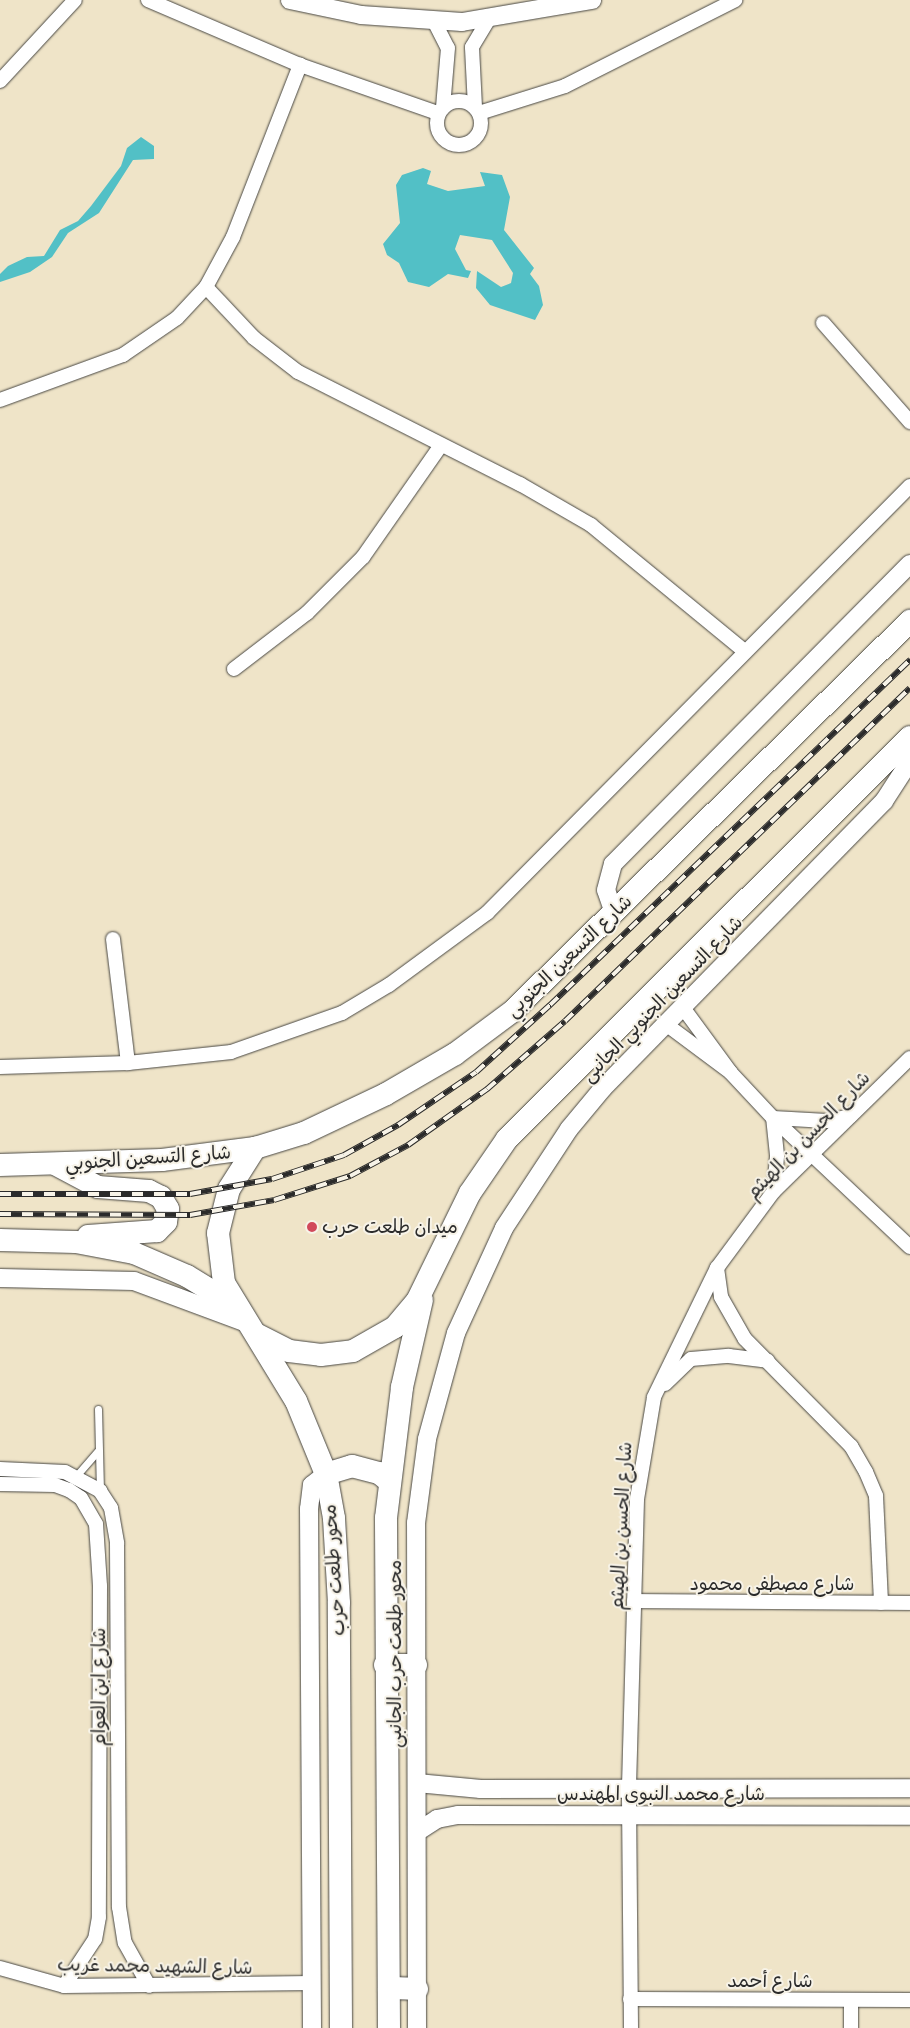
<!DOCTYPE html>
<meta charset="utf-8">
<style>
body{margin:0}
#map{position:relative;width:910px;height:2028px;overflow:hidden;background:#efe4c8;font-family:"Patrick Hand","Playpen Sans Arabic",sans-serif}
div>[style]{position:absolute}
.water>*{inset:0;background:#52c0c6}
.roads{filter:drop-shadow(0 0 1px #484743) drop-shadow(0 0 1px #484743)}
.service>*{height:7px;margin:-3.5px;padding:0 3.5px;transform-origin:3.5px;border-radius:3.5px;background:#fff}
.minor>*{height:14px;margin:-7px;padding:0 7px;transform-origin:7px;border-radius:7px;background:#fff}
.minor>.ring{margin:-7px;padding:0;box-sizing:content-box;background:none;border:14px solid #fff;border-radius:50%}
.tertiary>*{height:18px;margin:-9px;padding:0 9px;transform-origin:9px;border-radius:9px;background:#fff}
.primary>*{height:22px;margin:-11px;padding:0 11px;transform-origin:11px;border-radius:11px;background:#fff}
.trunk>*{height:22px;margin:-11px;padding:0 11px;transform-origin:11px;border-radius:11px;background:#fff}
.rail>*{height:5.5px;margin-top:-2.75px;transform-origin:0;background:repeating-linear-gradient(90deg,#f7f3e8 0 11px,#2b2b2b 0 22px);box-sizing:border-box;border-block:1px solid #2b2b2b}
.dots>*{width:14px;height:14px;translate:-50% -50%;box-sizing:border-box;border:2px solid #f7f3e8;border-radius:50%}
span{translate:-50% -50%;white-space:nowrap;text-align:center;line-height:1.15;-webkit-text-stroke:4px #f7f3e8;paint-order:stroke}
.street-label{font-size:19px;color:#2b2b2b}
.poi-label{font-size:19px;color:#2b2b2b}
.left{translate:0 -50%;text-align:left}
</style>
<div id="map">
<div class="water">
<div style="clip-path:polygon(141px 137px,154px 146px,154px 159px,133px 160px,99px 213px,68px 233px,52px 257px,30px 272px,0 282px,0 274px,8px 266px,27px 257px,44px 256px,60px 230px,78px 221px,91px 206px,121px 166px,127px 148px)"></div>
<div style="clip-path:polygon(423px 168px,431px 171px,427px 184px,448px 191px,485px 186px,480px 172px,502px 175px,510px 197px,504px 230px,534px 268px,530px 274px,539px 286px,543px 305px,535px 320px,490px 305px,476px 288px,477px 271px,501px 287px,511px 283px,513px 273px,492px 240px,460px 235px,455px 249px,466px 270px,471px 271px,468px 278px,448px 274px,429px 287px,408px 282px,399px 263px,387px 255px,383px 244px,400px 223px,396px 185px,402px 175px)"></div>
</div>
<div class="roads">
<div class="service">
<div style="left:98px;top:1409px;width:82px;rotate:88.6deg"></div>
<div style="left:76px;top:1476px;width:33px;rotate:-49deg"></div>
</div>
<div class="minor">
<div style="left:148px;top:0;width:165px;rotate:23.2deg"></div>
<div style="left:300px;top:65px;width:146px;rotate:19.2deg"></div>
<div style="left:434px;top:21px;width:30px;rotate:63deg"></div>
<div style="left:448px;top:48px;width:60px;rotate:94.8deg"></div>
<div style="left:0;top:81px;width:110px;rotate:-47.2deg"></div>
<div class="ring" style="left:437px;top:101px;width:30px;height:30px"></div>
<div style="left:475px;top:107px;width:60px;rotate:-92.9deg"></div>
<div style="left:472px;top:47px;width:31px;rotate:-59deg"></div>
<div style="left:479px;top:113px;width:90px;rotate:-17.4deg"></div>
<div style="left:565px;top:86px;width:191px;rotate:-26.8deg"></div>
<div style="left:206px;top:287px;width:70px;rotate:46.7deg"></div>
<div style="left:254px;top:338px;width:56px;rotate:37.7deg"></div>
<div style="left:298px;top:372px;width:249px;rotate:26.8deg"></div>
<div style="left:520px;top:484px;width:82px;rotate:30deg"></div>
<div style="left:591px;top:525px;width:197px;rotate:39.4deg"></div>
<div style="left:823px;top:323px;width:132px;rotate:48.7deg"></div>
<div style="left:0;top:400px;width:131px;rotate:-20.1deg"></div>
<div style="left:123px;top:355px;width:65px;rotate:-34.4deg"></div>
<div style="left:177px;top:318px;width:42px;rotate:-46.9deg"></div>
<div style="left:206px;top:287px;width:57px;rotate:-61.6deg"></div>
<div style="left:233px;top:237px;width:185px;rotate:-68.7deg"></div>
<div style="left:234px;top:669px;width:92px;rotate:-37.5deg"></div>
<div style="left:307px;top:613px;width:79px;rotate:-45deg"></div>
<div style="left:363px;top:557px;width:136px;rotate:-55.1deg"></div>
<div style="left:113px;top:939px;width:125px;rotate:83.1deg"></div>
<div style="left:684px;top:1009px;width:79px;rotate:53.7deg"></div>
<div style="left:731px;top:1073px;width:62px;rotate:47deg"></div>
<div style="left:773px;top:1118px;width:188px;rotate:43.3deg"></div>
<div style="left:667px;top:1025px;width:79px;rotate:36.7deg"></div>
<div style="left:0;top:1067px;width:128px;rotate:-1.8deg"></div>
<div style="left:128px;top:1063px;width:104px;rotate:-6.1deg"></div>
<div style="left:231px;top:1052px;width:118px;rotate:-19.4deg"></div>
<div style="left:342px;top:1013px;width:55px;rotate:-30.8deg"></div>
<div style="left:389px;top:985px;width:122px;rotate:-36.3deg"></div>
<div style="left:487px;top:913px;width:601px;rotate:-45.27deg"></div>
<div style="left:774px;top:1191px;width:36px;rotate:-85deg"></div>
<div style="left:777px;top:1155px;width:37px;rotate:-96deg"></div>
<div style="left:773px;top:1118px;width:54px;rotate:3.2deg"></div>
<div style="left:827px;top:1121px;width:24px;rotate:-12deg"></div>
<div style="left:717px;top:1268px;width:29px;rotate:82deg"></div>
<div style="left:721px;top:1297px;width:48px;rotate:60.3deg"></div>
<div style="left:745px;top:1339px;width:151px;rotate:45.3deg"></div>
<div style="left:851px;top:1446px;width:30px;rotate:60deg"></div>
<div style="left:866px;top:1472px;width:26px;rotate:67deg"></div>
<div style="left:876px;top:1496px;width:107px;rotate:87.3deg"></div>
<div style="left:665px;top:1384px;width:36px;rotate:-44deg"></div>
<div style="left:691px;top:1359px;width:38px;rotate:-5deg"></div>
<div style="left:729px;top:1356px;width:39px;rotate:7deg"></div>
<div style="left:0;top:1469px;width:65px;rotate:2.6deg"></div>
<div style="left:65px;top:1472px;width:40px;rotate:28deg"></div>
<div style="left:100px;top:1491px;width:20px;rotate:57deg"></div>
<div style="left:111px;top:1508px;width:36px;rotate:80deg"></div>
<div style="left:117px;top:1543px;width:364px;rotate:89.7deg"></div>
<div style="left:119px;top:1907px;width:36px;rotate:81deg"></div>
<div style="left:125px;top:1943px;width:49px;rotate:60.8deg"></div>
<div style="left:0;top:1484px;width:55px;rotate:1deg"></div>
<div style="left:55px;top:1485px;width:15px;rotate:20deg"></div>
<div style="left:69px;top:1490px;width:14px;rotate:34deg"></div>
<div style="left:81px;top:1498px;width:30px;rotate:60deg"></div>
<div style="left:96px;top:1524px;width:62px;rotate:86.3deg"></div>
<div style="left:100px;top:1586px;width:331px;rotate:90.2deg"></div>
<div style="left:99px;top:1917px;width:22px;rotate:100deg"></div>
<div style="left:95px;top:1939px;width:56px;rotate:123.4deg"></div>
<div style="left:634px;top:1601px;width:276px;rotate:0.4deg"></div>
<div style="left:0;top:1968px;width:66px;rotate:15.7deg"></div>
<div style="left:64px;top:1986px;width:248px;rotate:-0.7deg"></div>
<div style="left:630px;top:1999px;width:280px;rotate:0.2deg"></div>
<div style="left:851px;top:2001px;width:27px;rotate:90deg"></div>
<div style="left:631px;top:2028px;width:242px;rotate:-90.5deg"></div>
<div style="left:629px;top:1786px;width:287px;rotate:-88.4deg"></div>
<div style="left:637px;top:1499px;width:103px;rotate:-80.5deg"></div>
<div style="left:654px;top:1397px;width:144px;rotate:-64deg"></div>
<div style="left:717px;top:1268px;width:96px;rotate:-53.5deg"></div>
<div style="left:774px;top:1191px;width:190px;rotate:-44.4deg"></div>
</div>
<div class="tertiary">
<div style="left:290px;top:0;width:73px;rotate:11.9deg"></div>
<div style="left:361px;top:15px;width:101px;rotate:4deg"></div>
<div style="left:462px;top:22px;width:132px;rotate:-9.6deg"></div>
<div style="left:614px;top:913px;width:24px;rotate:-109deg"></div>
<div style="left:606px;top:890px;width:27px;rotate:-75deg"></div>
<div style="left:613px;top:864px;width:422px;rotate:-45.3deg"></div>
<div style="left:0;top:1278px;width:134px;rotate:1.3deg"></div>
<div style="left:134px;top:1281px;width:117px;rotate:20.4deg"></div>
<div style="left:417px;top:1783px;width:64px;rotate:5.4deg"></div>
<div style="left:481px;top:1789px;width:429px;rotate:-0.1deg"></div>
<div style="left:417px;top:1832px;width:24px;rotate:-33deg"></div>
<div style="left:437px;top:1819px;width:21px;rotate:-11deg"></div>
<div style="left:458px;top:1815px;width:452px;rotate:0.1deg"></div>
<div style="left:312px;top:2028px;width:519px;rotate:-90.33deg"></div>
<div style="left:309px;top:1509px;width:24px;rotate:-83deg"></div>
<div style="left:312px;top:1485px;width:18px;rotate:-38deg"></div>
<div style="left:417px;top:2028px;width:505px;rotate:-90.11deg"></div>
<div style="left:416px;top:1523px;width:85px;rotate:-82.5deg"></div>
<div style="left:427px;top:1439px;width:110px;rotate:-74.7deg"></div>
<div style="left:456px;top:1333px;width:115px;rotate:-65.4deg"></div>
<div style="left:504px;top:1228px;width:118px;rotate:-56.7deg"></div>
<div style="left:569px;top:1129px;width:53px;rotate:-50.3deg"></div>
<div style="left:603px;top:1088px;width:402px;rotate:-45.6deg"></div>
<div style="left:884px;top:801px;width:48px;rotate:-57deg"></div>
</div>
<div class="primary">
<div style="left:256px;top:1334px;width:37px;rotate:27deg"></div>
<div style="left:289px;top:1351px;width:32px;rotate:7deg"></div>
<div style="left:321px;top:1355px;width:32px;rotate:-7deg"></div>
<div style="left:353px;top:1351px;width:48px;rotate:-29.7deg"></div>
<div style="left:395px;top:1327px;width:34px;rotate:-50deg"></div>
<div style="left:417px;top:1301px;width:120px;rotate:-63.9deg"></div>
<div style="left:470px;top:1193px;width:65px;rotate:-55.6deg"></div>
<div style="left:507px;top:1139px;width:569px;rotate:-44.93deg"></div>
<div style="left:326px;top:1474px;width:27px;rotate:-17deg"></div>
<div style="left:352px;top:1466px;width:28px;rotate:15deg"></div>
<div style="left:379px;top:1473px;width:13px;rotate:39deg"></div>
<div style="left:385px;top:1665px;width:31px"></div>
<div style="left:389px;top:1988px;width:28px;rotate:2deg"></div>
<div style="left:341px;top:2028px;width:425px;rotate:-90.3deg"></div>
<div style="left:339px;top:1603px;width:85px;rotate:-93.4deg"></div>
<div style="left:334px;top:1518px;width:45px;rotate:-100.3deg"></div>
<div style="left:326px;top:1474px;width:79px;rotate:-112.3deg"></div>
<div style="left:296px;top:1401px;width:138px;rotate:-121.4deg"></div>
<div style="left:224px;top:1283px;width:50px;rotate:-96.8deg"></div>
<div style="left:218px;top:1233px;width:45px;rotate:-76deg"></div>
<div style="left:229px;top:1189px;width:49px;rotate:-57.6deg"></div>
<div style="left:255px;top:1148px;width:51px;rotate:-17deg"></div>
<div style="left:304px;top:1133px;width:91px;rotate:-25.4deg"></div>
<div style="left:386px;top:1094px;width:80px;rotate:-30.1deg"></div>
<div style="left:455px;top:1054px;width:72px;rotate:-36.6deg"></div>
<div style="left:513px;top:1011px;width:557px;rotate:-44.49deg"></div>
<div style="left:389px;top:2028px;width:510px;rotate:-90.34deg"></div>
<div style="left:386px;top:1518px;width:132px;rotate:-83deg"></div>
<div style="left:402px;top:1387px;width:89px;rotate:-77.1deg"></div>
</div>
<div class="trunk">
<div style="left:55px;top:1164px;width:49px;rotate:28.1deg"></div>
<div style="left:98px;top:1187px;width:51px;rotate:4.5deg"></div>
<div style="left:149px;top:1191px;width:13px;rotate:27deg"></div>
<div style="left:161px;top:1197px;width:14px;rotate:60deg"></div>
<div style="left:168px;top:1209px;width:13px;rotate:99deg"></div>
<div style="left:166px;top:1222px;width:13px;rotate:135deg"></div>
<div style="left:157px;top:1231px;width:69px;rotate:175.9deg"></div>
<div style="left:0;top:1165px;width:162px;rotate:-1.8deg"></div>
<div style="left:162px;top:1160px;width:94px;rotate:-7.4deg"></div>
<div style="left:0;top:1240px;width:76px;rotate:1.5deg"></div>
<div style="left:76px;top:1242px;width:59px;rotate:10.7deg"></div>
<div style="left:134px;top:1253px;width:58px;rotate:23.5deg"></div>
<div style="left:187px;top:1276px;width:54px;rotate:31.3deg"></div>
</div>
</div>
<div class="rail">
<div style="left:0;top:1194px;width:190px"></div>
<div style="left:190px;top:1194px;width:83px;rotate:-10.4deg"></div>
<div style="left:272px;top:1179px;width:76px;rotate:-18.4deg"></div>
<div style="left:344px;top:1155px;width:62px;rotate:-29.1deg"></div>
<div style="left:398px;top:1125px;width:94px;rotate:-34.2deg"></div>
<div style="left:476px;top:1072px;width:100px;rotate:-42.2deg"></div>
<div style="left:550px;top:1005px;width:499px;rotate:-43.8deg"></div>
<div style="left:0;top:1214px;width:190px;rotate:0.3deg"></div>
<div style="left:190px;top:1215px;width:85px;rotate:-10.1deg"></div>
<div style="left:274px;top:1200px;width:80px;rotate:-17.5deg"></div>
<div style="left:350px;top:1176px;width:66px;rotate:-28.1deg"></div>
<div style="left:408px;top:1145px;width:97px;rotate:-35.3deg"></div>
<div style="left:487px;top:1089px;width:103px;rotate:-41.1deg"></div>
<div style="left:565px;top:1021px;width:479px;rotate:-44deg"></div>
</div>
<div class="dots">
<div style="left:312px;top:1227px;background:#d1495b"></div>
</div>
<div class="street-label">
<span style="left:569px;top:956px;rotate:-44deg">شارع التسعين الجنوبي</span>
<span style="left:662px;top:999px;rotate:-46deg">شارع التسعين الجنوبي الجانبى</span>
<span style="left:808px;top:1135px;rotate:-46deg">شارع الحسن بن الهيثم</span>
<span style="left:148px;top:1158px;rotate:-4deg">شارع التسعين الجنوبي</span>
<span style="left:621px;top:1526px;rotate:-87deg">شارع الحسن بن الهيثم</span>
<span style="left:334px;top:1570px;rotate:-94deg">محور طلعت حرب</span>
<span style="left:772px;top:1584px">شارع مصطفى محمود</span>
<span style="left:395px;top:1654px;rotate:-90deg">محور طلعت حرب الجانبى</span>
<span style="left:99px;top:1687px;rotate:-90deg">شارع ابن العوام</span>
<span style="left:661px;top:1794px">شارع محمد النبوى المهندس</span>
<span style="left:155px;top:1966px;rotate:1deg">شارع الشهيد محمد غريب</span>
<span style="left:770px;top:1981px">شارع أحمد</span>
</div>
<div class="poi-label">
<span class="left" style="left:322px;top:1227px">ميدان طلعت حرب</span>
</div>
</div>
